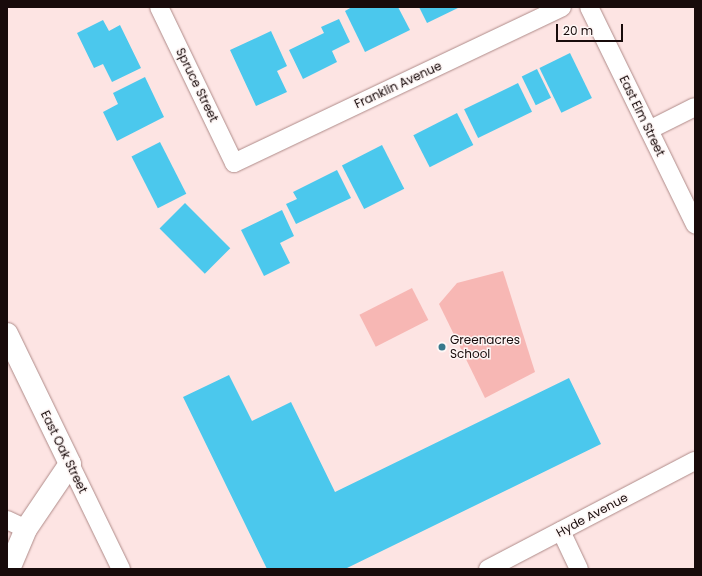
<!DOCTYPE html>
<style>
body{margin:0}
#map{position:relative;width:702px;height:576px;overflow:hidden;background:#fde4e3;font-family:Poppins,sans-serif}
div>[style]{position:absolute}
.green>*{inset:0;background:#f7b7b4;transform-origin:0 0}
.building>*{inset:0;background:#4bc8ed;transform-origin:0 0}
.roads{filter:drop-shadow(0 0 1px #af8b89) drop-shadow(0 0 1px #af8b89)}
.street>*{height:18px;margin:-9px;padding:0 9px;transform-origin:9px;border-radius:9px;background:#fff}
.secondary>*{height:22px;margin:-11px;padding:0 11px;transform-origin:11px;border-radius:11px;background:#fff}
.dots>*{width:11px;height:11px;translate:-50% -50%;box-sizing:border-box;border:2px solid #fef6f5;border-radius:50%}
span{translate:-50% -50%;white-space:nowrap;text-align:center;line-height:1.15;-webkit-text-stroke:3px #fef6f5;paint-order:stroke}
.street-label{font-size:12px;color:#180b0b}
.poi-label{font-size:12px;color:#180b0b}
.left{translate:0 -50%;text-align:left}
.frame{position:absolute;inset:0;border:8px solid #180b0b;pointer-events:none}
.scale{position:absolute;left:556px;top:24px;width:67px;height:18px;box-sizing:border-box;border:2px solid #180b0b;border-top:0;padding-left:5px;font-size:12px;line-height:14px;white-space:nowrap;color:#180b0b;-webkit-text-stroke:3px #fef6f5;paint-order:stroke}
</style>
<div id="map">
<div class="green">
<div style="clip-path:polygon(503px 271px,535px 372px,485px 398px,439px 304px,457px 283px)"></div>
<div style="left:412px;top:288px;width:36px;height:59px;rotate:63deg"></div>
</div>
<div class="building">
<div style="clip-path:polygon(352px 7px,398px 7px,410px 30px,365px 52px,345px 11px)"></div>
<div style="clip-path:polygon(419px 7px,460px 7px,427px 23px)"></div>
<div style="clip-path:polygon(339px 19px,350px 42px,332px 51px,337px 62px,303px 79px,289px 50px,324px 33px,321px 27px)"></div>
<div style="clip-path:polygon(103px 20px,109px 31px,120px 25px,141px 68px,112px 82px,103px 64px,94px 68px,77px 33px)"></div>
<div style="clip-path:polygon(271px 31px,287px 66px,277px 71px,287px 92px,256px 106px,230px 50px)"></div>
<div style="left:570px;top:53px;width:50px;height:34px;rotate:64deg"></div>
<div style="left:537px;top:69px;width:32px;height:17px;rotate:64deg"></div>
<div style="clip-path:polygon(145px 77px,164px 117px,117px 141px,103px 112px,118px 104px,113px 93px)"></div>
<div style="left:518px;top:83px;width:32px;height:60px;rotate:64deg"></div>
<div style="left:457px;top:113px;width:36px;height:49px;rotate:63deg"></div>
<div style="left:160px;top:142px;width:58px;height:32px;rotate:63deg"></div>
<div style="left:382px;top:145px;width:49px;height:45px;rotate:63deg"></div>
<div style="clip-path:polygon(337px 170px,351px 198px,296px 224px,286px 204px,297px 199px,293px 192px)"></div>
<div style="left:185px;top:203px;width:64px;height:36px;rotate:45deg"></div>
<div style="clip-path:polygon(282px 210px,294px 236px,280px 243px,290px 263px,264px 276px,241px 230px)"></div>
<div style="clip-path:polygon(229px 375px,252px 421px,291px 402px,335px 492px,569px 378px,601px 444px,345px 569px,267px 569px,183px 397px)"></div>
</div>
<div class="roads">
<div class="street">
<div style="left:159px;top:7px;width:173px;rotate:64.3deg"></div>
<div style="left:234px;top:163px;width:363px;rotate:-25.4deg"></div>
<div style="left:589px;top:7px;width:242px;rotate:64deg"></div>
<div style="left:649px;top:130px;width:51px;rotate:-26.6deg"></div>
<div style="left:70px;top:464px;width:117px;rotate:64.1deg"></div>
<div style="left:7px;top:520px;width:21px;rotate:25deg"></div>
<div style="left:561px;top:531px;width:42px;rotate:64.7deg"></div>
<div style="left:488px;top:569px;width:233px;rotate:-27.6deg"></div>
</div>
<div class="secondary">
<div style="left:7px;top:334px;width:144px;rotate:64.1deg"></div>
<div style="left:70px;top:464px;width:78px;rotate:124.1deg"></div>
<div style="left:26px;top:529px;width:43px;rotate:113deg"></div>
</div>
</div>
<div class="dots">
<div style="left:442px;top:347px;background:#38788c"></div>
</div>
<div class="street-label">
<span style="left:197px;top:85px;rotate:64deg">Spruce Street</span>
<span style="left:398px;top:85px;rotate:-25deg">Franklin Avenue</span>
<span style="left:642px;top:116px;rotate:64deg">East Elm Street</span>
<span style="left:64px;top:452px;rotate:64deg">East Oak Street</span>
<span style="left:592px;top:515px;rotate:-28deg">Hyde Avenue</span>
</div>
<div class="poi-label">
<span class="left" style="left:450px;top:347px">Greenacres<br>School</span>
</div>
<div class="frame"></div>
<div class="scale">20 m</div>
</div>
